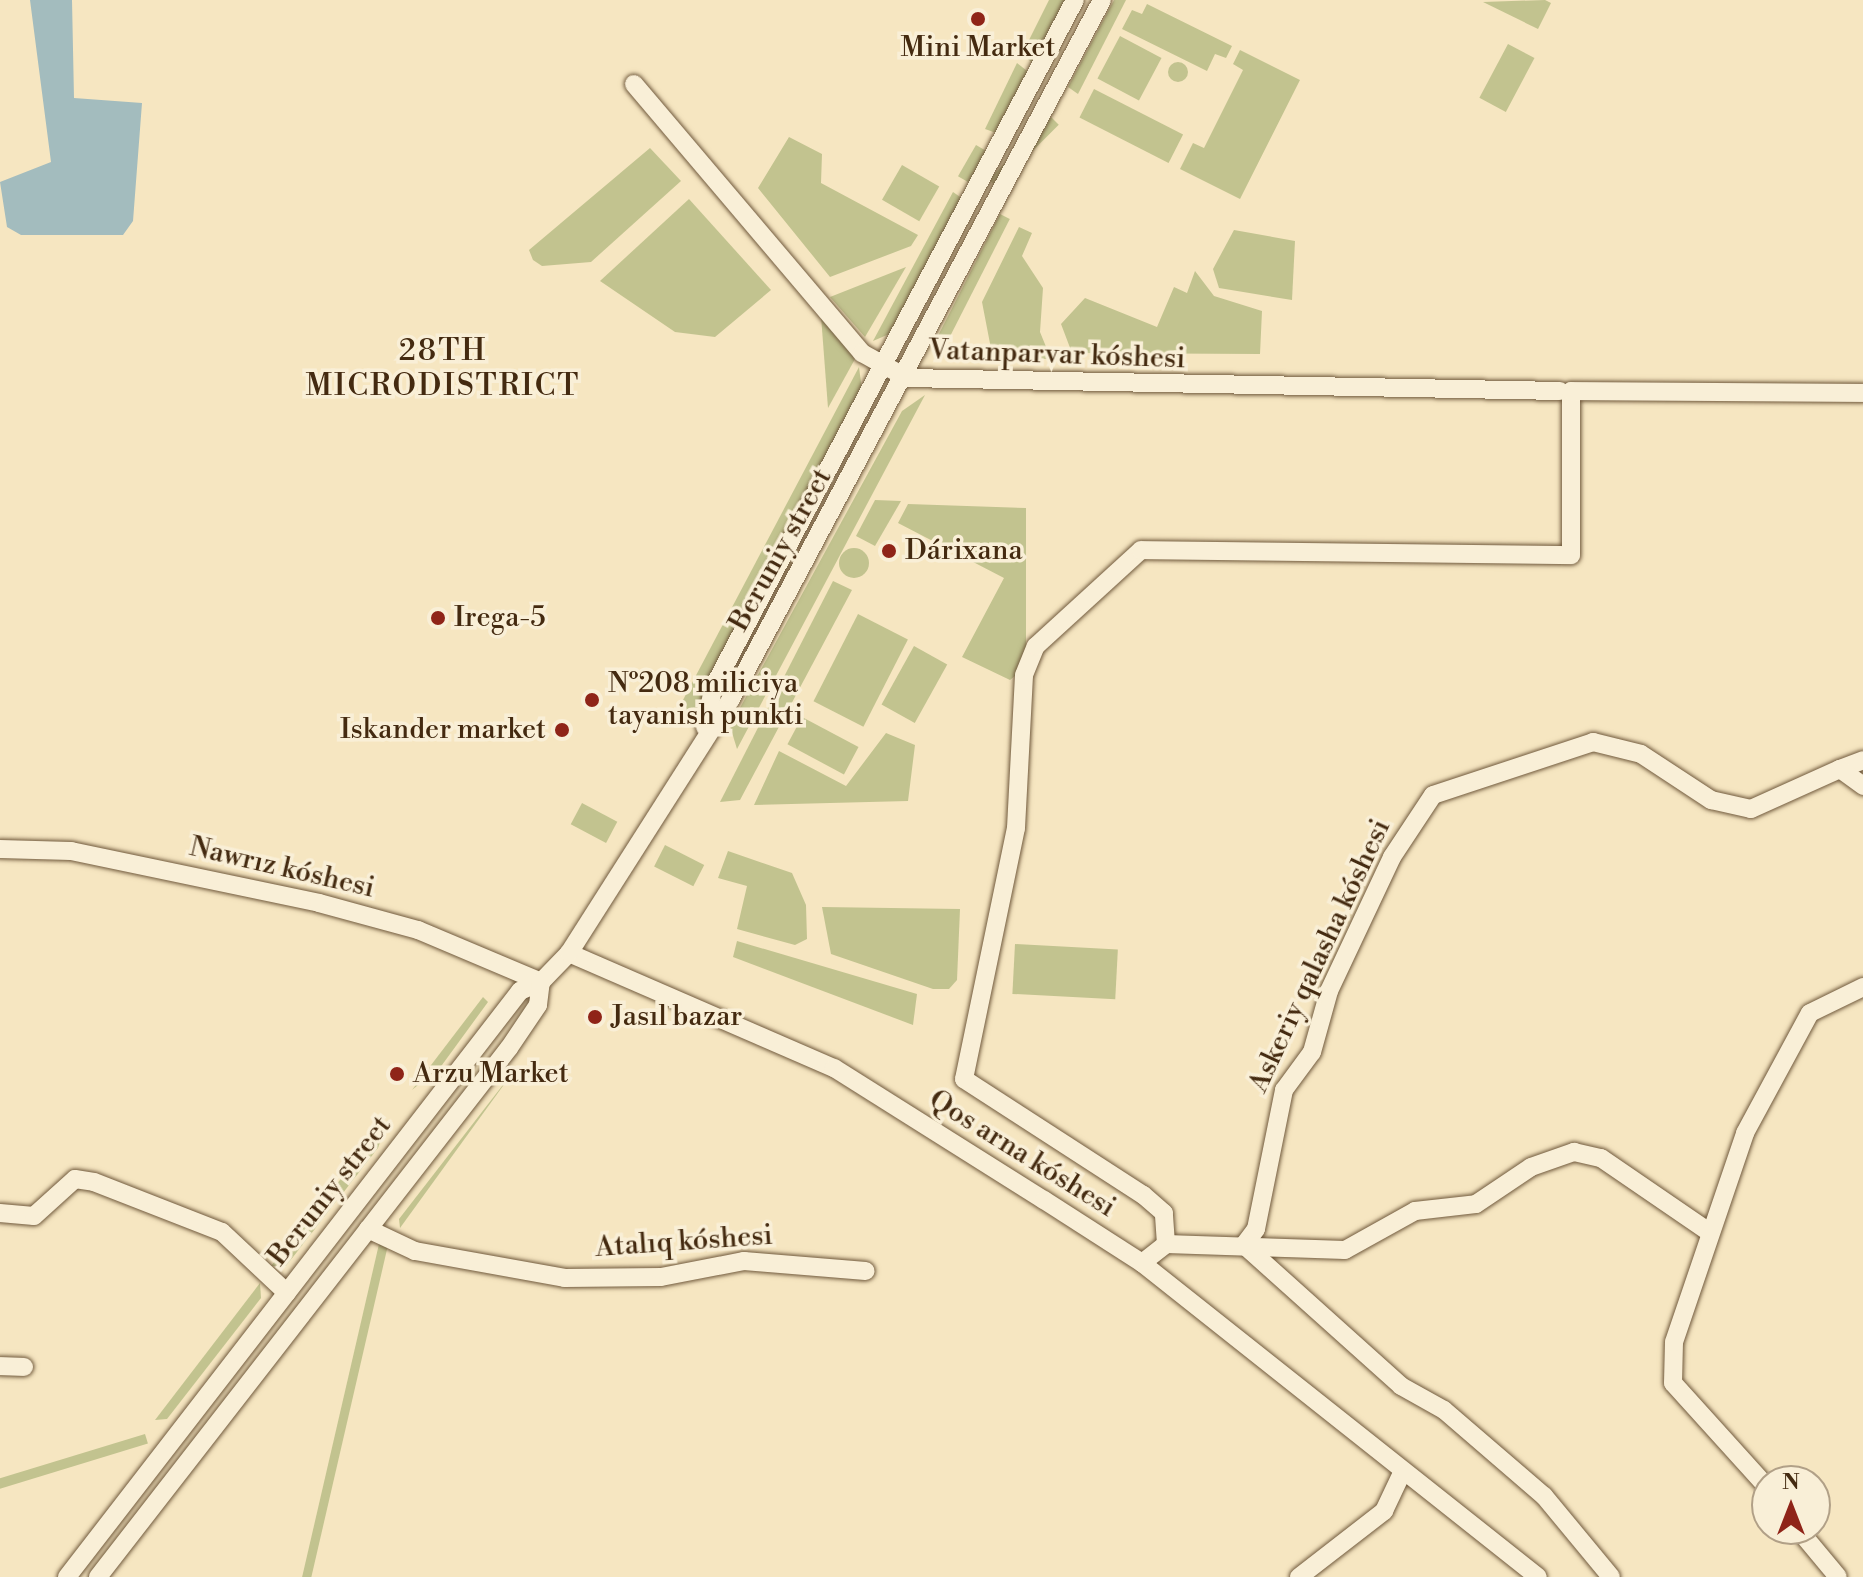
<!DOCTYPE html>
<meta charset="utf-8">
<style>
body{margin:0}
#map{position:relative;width:1863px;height:1577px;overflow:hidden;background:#f6e6c1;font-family:"Libre Bodoni",serif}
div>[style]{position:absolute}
.green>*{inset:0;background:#c2c38f;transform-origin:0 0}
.round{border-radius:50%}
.water>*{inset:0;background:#a3bcbe}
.roads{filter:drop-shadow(0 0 2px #70593c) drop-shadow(0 0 2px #70593c)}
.minor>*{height:18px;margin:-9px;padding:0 9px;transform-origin:9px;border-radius:9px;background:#f9efd7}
.dots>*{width:22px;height:22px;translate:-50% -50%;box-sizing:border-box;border:4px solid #f9efd7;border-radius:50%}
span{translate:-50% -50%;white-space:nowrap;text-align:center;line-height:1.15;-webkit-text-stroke:7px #f9efd7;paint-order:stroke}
.poi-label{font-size:28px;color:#442a10}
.left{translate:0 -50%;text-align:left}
.right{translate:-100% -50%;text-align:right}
.street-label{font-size:28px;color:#442a10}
.neighbourhood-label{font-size:30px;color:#442a10;letter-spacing:2px}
.north{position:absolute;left:1751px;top:1465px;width:80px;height:80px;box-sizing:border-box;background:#f9efd7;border:2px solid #b1a087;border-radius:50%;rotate:0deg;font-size:22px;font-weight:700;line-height:32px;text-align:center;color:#442a10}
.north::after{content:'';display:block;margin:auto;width:28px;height:36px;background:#8f2418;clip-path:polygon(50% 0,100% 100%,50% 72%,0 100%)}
</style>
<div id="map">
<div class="green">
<div style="clip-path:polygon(1049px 0,1068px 0,1036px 66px,1022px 54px)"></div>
<div style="clip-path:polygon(1114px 0,1126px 0,1078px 94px,1068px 87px)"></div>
<div style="clip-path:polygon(1545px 0,1551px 3px,1538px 29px,1483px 2px)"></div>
<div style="clip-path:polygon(1147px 4px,1232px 46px,1226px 58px,1215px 54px,1207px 71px,1122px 29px,1132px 10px,1142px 14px)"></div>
<div style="left:1120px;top:36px;width:47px;height:48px;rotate:28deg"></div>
<div style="left:1508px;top:44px;width:30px;height:61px;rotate:28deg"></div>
<div style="clip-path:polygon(1240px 50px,1300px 80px,1240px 199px,1180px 169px,1193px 143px,1204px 148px,1243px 70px,1233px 64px)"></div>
<div class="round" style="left:1168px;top:62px;width:20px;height:20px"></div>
<div style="clip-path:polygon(1017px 63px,1031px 74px,999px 134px,985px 129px)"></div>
<div style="left:1094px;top:89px;width:100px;height:32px;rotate:27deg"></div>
<div style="left:1051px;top:117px;width:11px;height:88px;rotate:45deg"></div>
<div style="clip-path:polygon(789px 137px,822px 154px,821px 183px,918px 235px,911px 246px,830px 277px,758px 188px)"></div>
<div style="left:976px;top:145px;width:14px;height:36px;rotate:30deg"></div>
<div style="clip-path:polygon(650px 148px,681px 181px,591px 262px,542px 266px,533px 260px,529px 250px)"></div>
<div style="left:902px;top:165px;width:43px;height:40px;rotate:30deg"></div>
<div style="clip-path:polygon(953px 192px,963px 199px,894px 332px,873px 341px)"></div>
<div style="clip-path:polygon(689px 199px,771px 290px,715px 337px,675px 332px,600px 281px)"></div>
<div style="left:1000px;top:214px;width:11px;height:145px;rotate:27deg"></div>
<div style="clip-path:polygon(1019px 227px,1032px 233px,1022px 256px,1043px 288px,1040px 332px,1051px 359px,993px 359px,982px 302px)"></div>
<div style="clip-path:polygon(1234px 230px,1295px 241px,1292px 300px,1219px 288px,1213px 269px)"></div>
<div style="clip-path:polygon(906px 267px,865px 337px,830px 297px)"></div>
<div style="clip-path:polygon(1195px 271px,1214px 296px,1262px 311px,1260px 354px,1072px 353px,1061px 324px,1085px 298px,1157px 327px,1174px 287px,1187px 293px)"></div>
<div style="clip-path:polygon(821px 316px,855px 359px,828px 408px)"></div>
<div style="clip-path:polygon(859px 367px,863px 398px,696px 709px,674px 717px)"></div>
<div style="clip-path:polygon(925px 395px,737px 749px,730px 726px,902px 411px)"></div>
<div style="clip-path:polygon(875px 500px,901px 501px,875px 546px,856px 536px)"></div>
<div style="clip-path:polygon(908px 504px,1026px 508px,1026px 667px,1010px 680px,962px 657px,1004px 578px,898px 523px)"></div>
<div class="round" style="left:839px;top:548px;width:30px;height:30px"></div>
<div style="clip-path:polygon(833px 581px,852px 590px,740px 800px,720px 802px)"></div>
<div style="left:858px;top:614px;width:56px;height:98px;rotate:27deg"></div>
<div style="left:914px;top:646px;width:38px;height:67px;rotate:29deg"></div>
<div style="left:802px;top:717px;width:64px;height:31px;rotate:28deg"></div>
<div style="clip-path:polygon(886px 733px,915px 745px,908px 801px,754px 805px,779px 751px,846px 786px)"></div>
<div style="left:582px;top:803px;width:40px;height:24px;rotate:28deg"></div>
<div style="left:665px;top:845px;width:44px;height:24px;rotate:27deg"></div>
<div style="clip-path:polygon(728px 851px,792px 873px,806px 905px,807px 939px,795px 945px,737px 929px,747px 886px,718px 878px)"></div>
<div style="clip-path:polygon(822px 907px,960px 909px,957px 980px,949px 989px,933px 989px,831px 954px)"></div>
<div style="clip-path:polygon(737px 941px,917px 994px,913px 1025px,733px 957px)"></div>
<div style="left:1015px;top:944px;width:103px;height:50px;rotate:3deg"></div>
<div style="clip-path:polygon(483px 997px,488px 1002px,442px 1065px,412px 1090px)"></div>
<div style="clip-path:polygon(516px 1068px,400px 1228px,399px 1219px)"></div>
<div style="clip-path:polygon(388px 1120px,378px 1148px,286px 1266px,271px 1266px)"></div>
<div style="left:379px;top:1244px;width:9px;height:421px;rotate:13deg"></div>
<div style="clip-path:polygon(260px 1283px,261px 1298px,167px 1419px,155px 1420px)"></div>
<div style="left:145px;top:1434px;width:10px;height:180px;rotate:73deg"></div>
</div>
<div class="water">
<div style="clip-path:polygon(30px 0,72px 0,74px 98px,142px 103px,133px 221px,123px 235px,21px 235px,7px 227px,0 182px,51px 162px)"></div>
</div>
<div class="roads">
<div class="minor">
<div style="left:634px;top:84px;width:353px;rotate:49.7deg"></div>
<div style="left:862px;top:353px;width:51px;rotate:29.1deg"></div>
<div style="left:907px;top:378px;width:653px;rotate:1.14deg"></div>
<div style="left:705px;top:727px;width:40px;rotate:-78deg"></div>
<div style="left:713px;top:688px;width:777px;rotate:-62.25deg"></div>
<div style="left:1840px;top:769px;width:25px;rotate:-21deg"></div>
<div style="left:0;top:849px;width:71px;rotate:1.6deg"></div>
<div style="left:71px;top:851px;width:253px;rotate:11.8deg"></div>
<div style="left:319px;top:903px;width:103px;rotate:15.3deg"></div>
<div style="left:418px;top:930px;width:134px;rotate:22.9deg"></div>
<div style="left:569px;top:953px;width:289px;rotate:23.5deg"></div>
<div style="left:834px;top:1068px;width:248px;rotate:32.2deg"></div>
<div style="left:1044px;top:1200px;width:117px;rotate:32.7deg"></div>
<div style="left:1142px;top:1263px;width:505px;rotate:38.41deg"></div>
<div style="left:0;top:1213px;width:34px;rotate:5deg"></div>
<div style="left:34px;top:1216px;width:55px;rotate:-42.1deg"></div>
<div style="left:75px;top:1179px;width:19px;rotate:9deg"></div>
<div style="left:94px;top:1182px;width:137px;rotate:21.3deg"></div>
<div style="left:222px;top:1232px;width:89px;rotate:43.2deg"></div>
<div style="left:368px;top:1229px;width:52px;rotate:25.1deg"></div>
<div style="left:415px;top:1251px;width:152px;rotate:10.2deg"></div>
<div style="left:565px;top:1278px;width:96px;rotate:-0.6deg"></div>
<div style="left:661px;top:1277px;width:85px;rotate:-10.9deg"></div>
<div style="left:744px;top:1261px;width:122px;rotate:4.7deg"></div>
<div style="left:1166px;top:1244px;width:31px;rotate:-94deg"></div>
<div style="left:1164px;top:1213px;width:28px;rotate:-139deg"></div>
<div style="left:1143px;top:1195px;width:213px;rotate:-147.1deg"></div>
<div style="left:964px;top:1079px;width:256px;rotate:-78.3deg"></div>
<div style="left:1016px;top:828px;width:153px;rotate:-87deg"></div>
<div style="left:1024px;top:675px;width:31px;rotate:-68deg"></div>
<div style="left:1036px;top:646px;width:142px;rotate:-42.4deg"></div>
<div style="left:1141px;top:550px;width:430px;rotate:0.7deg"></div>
<div style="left:1571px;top:555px;width:164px;rotate:-90deg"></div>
<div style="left:1571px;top:391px;width:292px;rotate:0.4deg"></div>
<div style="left:1244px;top:1245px;width:20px;rotate:-53deg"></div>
<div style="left:1256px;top:1229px;width:142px;rotate:-78.6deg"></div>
<div style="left:1284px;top:1090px;width:47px;rotate:-53.6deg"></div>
<div style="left:1312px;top:1052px;width:63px;rotate:-74.4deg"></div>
<div style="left:1329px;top:991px;width:148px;rotate:-64.8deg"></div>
<div style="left:1392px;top:857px;width:74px;rotate:-56.5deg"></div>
<div style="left:1433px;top:795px;width:169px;rotate:-18.3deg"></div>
<div style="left:1593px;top:742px;width:49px;rotate:14deg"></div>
<div style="left:1641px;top:754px;width:84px;rotate:33.3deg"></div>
<div style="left:1711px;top:800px;width:41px;rotate:12.7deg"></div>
<div style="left:1751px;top:809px;width:98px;rotate:-24.2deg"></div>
<div style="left:1840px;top:769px;width:29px;rotate:36deg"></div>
<div style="left:1244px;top:1245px;width:211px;rotate:41.9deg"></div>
<div style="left:1401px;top:1386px;width:49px;rotate:29.2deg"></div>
<div style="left:1444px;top:1410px;width:132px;rotate:40.7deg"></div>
<div style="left:1544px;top:1496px;width:105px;rotate:50.4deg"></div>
<div style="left:1142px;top:1263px;width:31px;rotate:-38deg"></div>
<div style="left:1166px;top:1244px;width:179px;rotate:1.9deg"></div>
<div style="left:1345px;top:1250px;width:80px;rotate:-29.1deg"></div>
<div style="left:1415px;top:1211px;width:61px;rotate:-6.5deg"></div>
<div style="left:1476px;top:1204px;width:66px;rotate:-33.9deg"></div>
<div style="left:1531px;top:1167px;width:46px;rotate:-19.2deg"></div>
<div style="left:1574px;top:1152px;width:28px;rotate:13deg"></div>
<div style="left:1601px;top:1158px;width:131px;rotate:34.4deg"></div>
<div style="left:0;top:1366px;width:24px;rotate:2deg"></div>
<div style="left:1767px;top:1487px;width:140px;rotate:-132.1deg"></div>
<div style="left:1673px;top:1383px;width:41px;rotate:-88.6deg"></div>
<div style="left:1674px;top:1342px;width:221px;rotate:-71.2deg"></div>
<div style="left:1745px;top:1133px;width:136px;rotate:-61.6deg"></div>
<div style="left:1810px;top:1013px;width:59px;rotate:-26.1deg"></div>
<div style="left:1798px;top:1529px;width:62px;rotate:50.2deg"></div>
<div style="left:67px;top:1577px;width:741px;rotate:-52.29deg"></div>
<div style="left:520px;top:991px;width:23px;rotate:-23deg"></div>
<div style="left:541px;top:982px;width:40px;rotate:-46deg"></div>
<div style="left:569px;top:953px;width:301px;rotate:-57.5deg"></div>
<div style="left:731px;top:699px;width:791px;rotate:-62.04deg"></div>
<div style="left:98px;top:1577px;width:670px;rotate:-52.16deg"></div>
<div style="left:509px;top:1048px;width:52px;rotate:-56deg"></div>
<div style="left:538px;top:1005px;width:23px;rotate:-83deg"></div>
<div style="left:1299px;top:1577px;width:108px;rotate:-37.8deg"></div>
<div style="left:1384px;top:1511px;width:42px;rotate:-64.7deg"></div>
</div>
</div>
<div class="dots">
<div style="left:978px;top:19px;background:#8f2418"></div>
<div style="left:889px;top:551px;background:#8f2418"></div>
<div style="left:438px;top:618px;background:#8f2418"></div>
<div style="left:592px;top:700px;background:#8f2418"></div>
<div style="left:562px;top:730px;background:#8f2418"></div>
<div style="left:595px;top:1017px;background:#8f2418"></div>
<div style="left:397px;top:1074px;background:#8f2418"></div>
</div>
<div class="poi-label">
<span style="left:978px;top:48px">Mini Market</span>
<span class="left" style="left:905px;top:551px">Dárixana</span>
<span class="left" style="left:454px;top:618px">Irega-5</span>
<span class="left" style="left:608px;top:700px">№208 miliciya<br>tayanish punkti</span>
<span class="right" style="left:546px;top:730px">Iskander market</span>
<span class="left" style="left:611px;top:1017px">Jasıl bazar</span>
<span class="left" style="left:413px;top:1074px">Arzu Market</span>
</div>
<div class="street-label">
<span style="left:1057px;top:355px;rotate:2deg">Vatanparvar kóshesi</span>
<span style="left:781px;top:550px;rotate:-61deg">Beruniy street</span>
<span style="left:282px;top:868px;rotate:13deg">Nawrız kóshesi</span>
<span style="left:1320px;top:956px;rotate:-65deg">Askeriy qalasha kóshesi</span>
<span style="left:1022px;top:1154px;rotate:32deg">Qos arna kóshesi</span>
<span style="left:330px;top:1191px;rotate:-52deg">Beruniy street</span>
<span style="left:684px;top:1242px;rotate:-4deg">Atalıq kóshesi</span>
</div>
<div class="neighbourhood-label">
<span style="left:443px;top:368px">28TH<br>MICRODISTRICT</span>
</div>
<div class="north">N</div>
</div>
